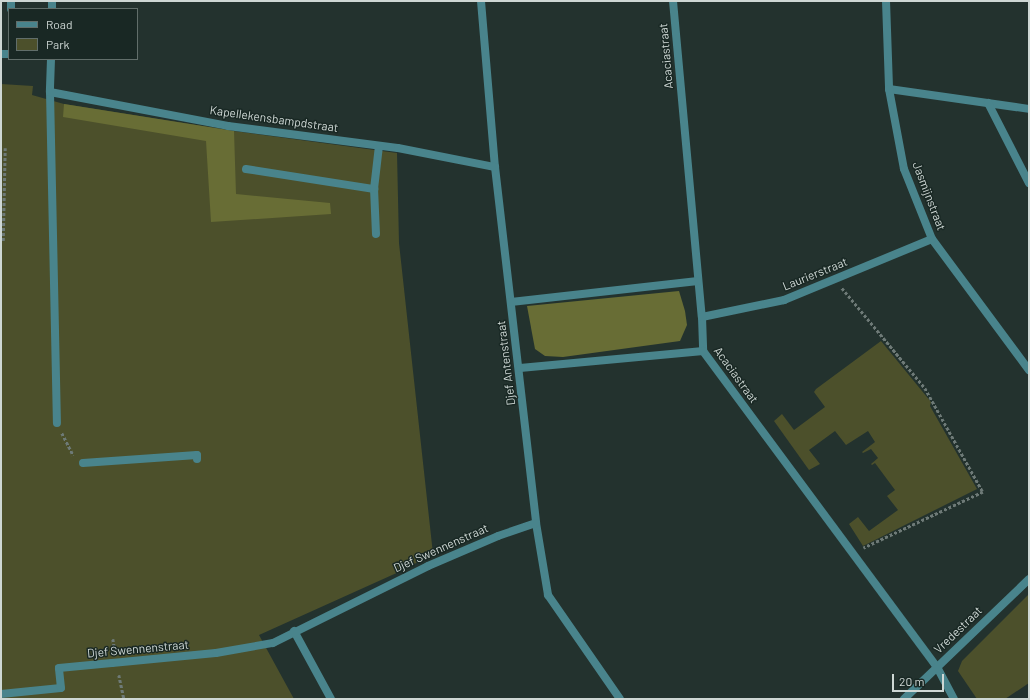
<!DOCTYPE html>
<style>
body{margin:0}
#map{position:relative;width:1030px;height:700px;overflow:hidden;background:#23322e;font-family:Barlow,sans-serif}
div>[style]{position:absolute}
.green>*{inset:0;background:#4c502b}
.forest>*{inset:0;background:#686d35}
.path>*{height:2.5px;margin-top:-1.25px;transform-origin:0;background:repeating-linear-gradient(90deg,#6e7a77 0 3px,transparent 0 5px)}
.lane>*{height:8px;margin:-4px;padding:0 4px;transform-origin:4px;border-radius:4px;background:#49848c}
.street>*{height:8px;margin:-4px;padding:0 4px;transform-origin:4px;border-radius:4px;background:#49848c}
span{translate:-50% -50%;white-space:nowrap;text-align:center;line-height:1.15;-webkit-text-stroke:3px #192824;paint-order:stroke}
.street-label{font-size:12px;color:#ced7d4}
.frame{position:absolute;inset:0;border:2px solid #ced7d4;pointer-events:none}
.legend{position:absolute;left:8px;top:8px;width:130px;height:52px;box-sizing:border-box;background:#192824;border:1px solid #616e6a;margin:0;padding:5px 7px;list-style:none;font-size:12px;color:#ced7d4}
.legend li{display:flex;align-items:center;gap:8px;height:20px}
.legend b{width:20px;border:1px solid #616e6a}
.scale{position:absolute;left:892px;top:674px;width:52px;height:18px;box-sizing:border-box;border:2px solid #ced7d4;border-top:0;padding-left:5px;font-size:12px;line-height:14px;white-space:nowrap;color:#ced7d4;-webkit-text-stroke:3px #192824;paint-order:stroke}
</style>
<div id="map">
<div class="green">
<div style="clip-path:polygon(1px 84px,33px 86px,32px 95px,64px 104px,234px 131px,397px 153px,399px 243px,433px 554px,401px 571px,259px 635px,294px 699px,1px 699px)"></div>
<div style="clip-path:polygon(881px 341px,931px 402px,930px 406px,977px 489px,863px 546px,849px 524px,858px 517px,869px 531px,898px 510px,887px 496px,895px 490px,875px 463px,872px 465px,871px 464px,878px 458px,871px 449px,863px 453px,862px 452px,875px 442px,868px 431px,846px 445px,835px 431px,809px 450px,820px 464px,809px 470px,774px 421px,782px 414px,794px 430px,825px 407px,814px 392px,816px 389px)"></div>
<div style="clip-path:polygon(1029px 594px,1029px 683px,1005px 699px,977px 699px,958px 671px,962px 661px)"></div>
</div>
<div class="forest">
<div style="clip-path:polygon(64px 104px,234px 131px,236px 194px,330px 203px,331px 214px,211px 222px,206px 141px,63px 117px)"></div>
<div style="clip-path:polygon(679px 291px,685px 311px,687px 325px,680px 341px,563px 357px,545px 356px,535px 349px,527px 306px)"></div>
</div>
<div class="path">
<div style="left:3px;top:241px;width:93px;rotate:-88.8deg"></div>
<div style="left:842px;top:288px;width:130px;rotate:50.3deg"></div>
<div style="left:925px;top:388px;width:119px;rotate:60.9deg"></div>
<div style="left:983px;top:492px;width:132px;rotate:154.8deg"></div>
<div style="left:62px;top:433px;width:25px;rotate:63deg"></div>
<div style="left:113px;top:639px;width:11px;rotate:80deg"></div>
<div style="left:119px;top:675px;width:25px;rotate:78deg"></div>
</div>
<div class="lane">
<div style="left:11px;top:1px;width:8px;rotate:90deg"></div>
<div style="left:1px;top:54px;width:8px"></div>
<div style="left:889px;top:89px;width:141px;rotate:8.1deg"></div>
<div style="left:50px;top:92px;width:331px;rotate:88.8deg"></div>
<div style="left:988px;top:103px;width:90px;rotate:62.9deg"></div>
<div style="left:246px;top:169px;width:130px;rotate:8.9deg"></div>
<div style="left:376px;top:234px;width:45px;rotate:-92.5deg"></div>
<div style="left:374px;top:189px;width:43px;rotate:-83.4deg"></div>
<div style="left:83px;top:463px;width:114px;rotate:-4deg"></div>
<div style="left:197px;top:455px;width:4px;rotate:90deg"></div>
<div style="left:1px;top:694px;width:60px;rotate:-5.7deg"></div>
<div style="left:61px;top:688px;width:20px;rotate:-96deg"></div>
<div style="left:59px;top:668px;width:53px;rotate:-5.4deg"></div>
</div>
<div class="street">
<div style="left:481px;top:1px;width:167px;rotate:85.2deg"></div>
<div style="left:495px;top:167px;width:358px;rotate:83.4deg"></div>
<div style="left:536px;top:523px;width:73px;rotate:80.5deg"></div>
<div style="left:548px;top:595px;width:126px;rotate:55.3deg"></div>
<div style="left:673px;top:1px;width:317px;rotate:84.8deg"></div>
<div style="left:702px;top:317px;width:34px;rotate:88deg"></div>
<div style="left:703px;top:351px;width:393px;rotate:53.5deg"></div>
<div style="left:937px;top:667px;width:36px;rotate:62deg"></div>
<div style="left:886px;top:1px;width:88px;rotate:88deg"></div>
<div style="left:889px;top:89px;width:81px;rotate:79.4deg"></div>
<div style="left:904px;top:169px;width:75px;rotate:68.2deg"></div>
<div style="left:932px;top:239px;width:163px;rotate:53.5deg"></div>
<div style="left:52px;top:9px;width:8px;rotate:-90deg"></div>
<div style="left:51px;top:59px;width:33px;rotate:92deg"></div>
<div style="left:50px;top:92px;width:181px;rotate:10.8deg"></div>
<div style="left:228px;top:126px;width:171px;rotate:7.4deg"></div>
<div style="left:398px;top:148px;width:99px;rotate:11.1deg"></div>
<div style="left:511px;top:302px;width:188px;rotate:-6.4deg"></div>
<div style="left:702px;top:317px;width:84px;rotate:-11.7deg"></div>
<div style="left:784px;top:300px;width:160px;rotate:-22.4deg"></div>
<div style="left:520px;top:368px;width:184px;rotate:-5.3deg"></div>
<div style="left:294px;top:631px;width:77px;rotate:61.4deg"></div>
<div style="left:112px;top:663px;width:104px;rotate:-5.5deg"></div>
<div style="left:216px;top:653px;width:58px;rotate:-10deg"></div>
<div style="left:273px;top:643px;width:173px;rotate:-26.4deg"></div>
<div style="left:428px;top:566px;width:76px;rotate:-23.2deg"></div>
<div style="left:498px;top:536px;width:40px;rotate:-18.9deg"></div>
<div style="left:904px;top:699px;width:173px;rotate:-43.8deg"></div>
</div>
<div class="street-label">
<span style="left:666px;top:56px;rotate:-95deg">Acaciastraat</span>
<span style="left:274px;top:119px;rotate:8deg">Kapellekensbampdstraat</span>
<span style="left:929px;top:196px;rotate:69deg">Jasmijnstraat</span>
<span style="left:815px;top:274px;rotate:-22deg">Laurierstraat</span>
<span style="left:506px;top:363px;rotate:-97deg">Djef Antenstraat</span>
<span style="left:736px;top:375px;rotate:54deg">Acaciastraat</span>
<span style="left:441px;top:548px;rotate:-24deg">Djef Swennenstraat</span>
<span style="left:958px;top:630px;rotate:-44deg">Vredestraat</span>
<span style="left:138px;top:649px;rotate:-5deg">Djef Swennenstraat</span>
</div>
<div class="frame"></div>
<ul class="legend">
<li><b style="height:5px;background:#49848c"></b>Road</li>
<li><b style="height:11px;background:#4c502b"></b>Park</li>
</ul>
<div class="scale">20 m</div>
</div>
